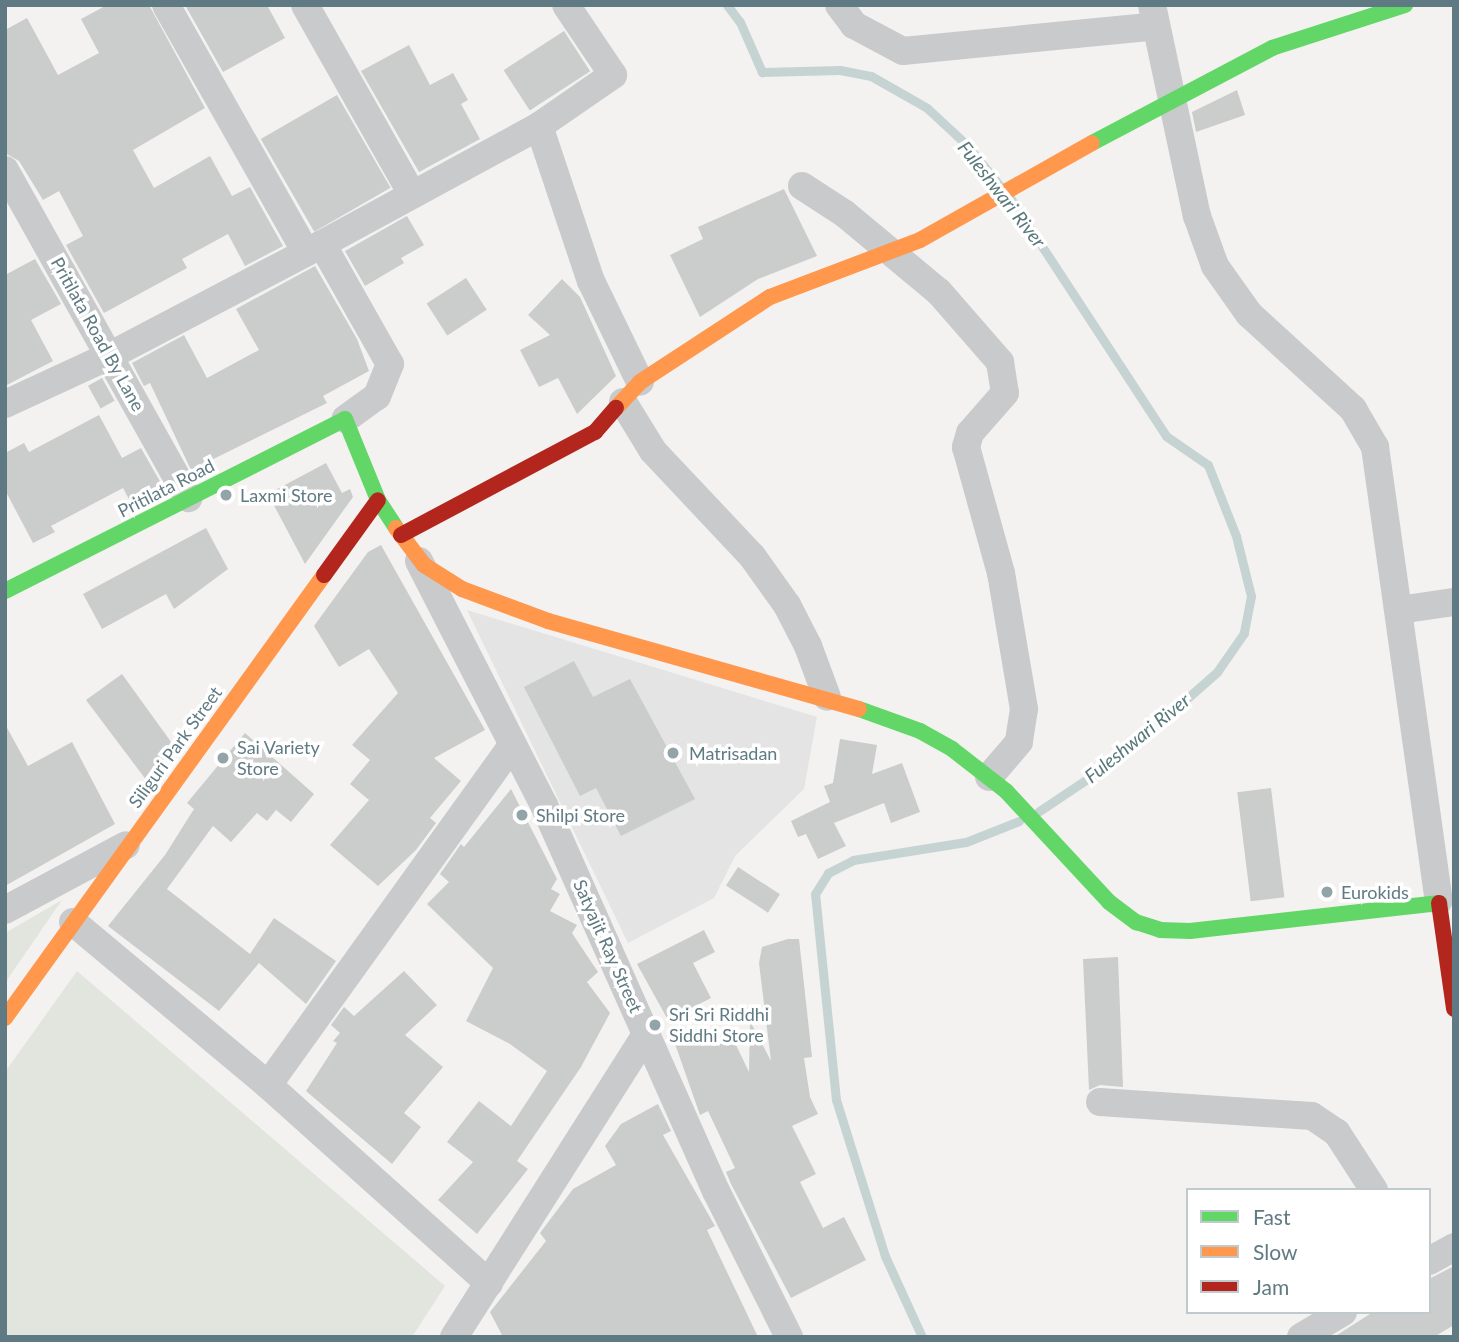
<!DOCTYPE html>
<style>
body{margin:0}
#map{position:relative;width:1459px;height:1342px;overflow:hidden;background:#f3f2f0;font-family:Lato,sans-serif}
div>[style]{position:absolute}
.built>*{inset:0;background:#e3e4e3}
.green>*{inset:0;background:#e2e5dd}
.stream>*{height:9px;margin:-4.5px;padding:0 4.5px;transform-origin:4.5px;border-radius:4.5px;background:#c6d3d3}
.building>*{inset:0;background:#cacdcc;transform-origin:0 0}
.street>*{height:28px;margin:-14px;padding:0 14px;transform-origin:14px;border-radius:14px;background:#c8cacb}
.fast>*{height:16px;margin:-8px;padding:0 8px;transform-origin:8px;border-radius:8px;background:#63d668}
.slow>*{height:16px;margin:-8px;padding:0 8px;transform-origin:8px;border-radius:8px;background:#ff974d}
.jam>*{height:16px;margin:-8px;padding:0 8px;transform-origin:8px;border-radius:8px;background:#b3261e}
.dots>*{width:19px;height:19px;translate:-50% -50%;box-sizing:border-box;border:4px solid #fff;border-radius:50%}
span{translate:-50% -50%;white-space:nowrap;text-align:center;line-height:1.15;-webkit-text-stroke:7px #fff;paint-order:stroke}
.street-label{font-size:18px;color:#607a83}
.poi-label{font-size:18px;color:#607a83}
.left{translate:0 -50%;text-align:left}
.water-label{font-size:19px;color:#57787a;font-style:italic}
.frame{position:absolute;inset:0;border:7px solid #607a83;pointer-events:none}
.legend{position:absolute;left:1186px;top:1188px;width:245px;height:126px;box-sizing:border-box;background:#fff;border:2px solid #bfcacd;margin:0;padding:9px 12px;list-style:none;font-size:21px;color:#607a83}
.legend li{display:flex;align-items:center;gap:14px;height:35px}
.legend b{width:35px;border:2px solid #bfcacd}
</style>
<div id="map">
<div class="built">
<div style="clip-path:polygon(467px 610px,817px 717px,804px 789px,735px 856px,714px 898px,628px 943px)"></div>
</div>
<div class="green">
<div style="clip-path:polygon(62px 900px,5px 983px,5px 933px)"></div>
<div style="clip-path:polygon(77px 971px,445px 1286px,412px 1337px,5px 1337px,5px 1072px)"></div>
</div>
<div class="stream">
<div style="left:727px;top:5px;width:21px;rotate:53deg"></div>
<div style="left:740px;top:22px;width:55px;rotate:66.3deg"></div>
<div style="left:762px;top:72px;width:78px;rotate:-1.5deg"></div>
<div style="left:840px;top:70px;width:32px;rotate:11deg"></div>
<div style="left:871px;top:76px;width:64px;rotate:29.7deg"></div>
<div style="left:927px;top:108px;width:54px;rotate:42.8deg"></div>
<div style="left:967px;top:145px;width:53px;rotate:51.2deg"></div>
<div style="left:1011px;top:199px;width:283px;rotate:56.8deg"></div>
<div style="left:1166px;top:436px;width:51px;rotate:34.6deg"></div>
<div style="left:1208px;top:465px;width:76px;rotate:68.5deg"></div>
<div style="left:1236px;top:536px;width:62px;rotate:76deg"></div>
<div style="left:1251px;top:596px;width:38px;rotate:101deg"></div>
<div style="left:1244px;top:633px;width:47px;rotate:124.7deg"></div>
<div style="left:1217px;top:672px;width:125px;rotate:138.6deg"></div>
<div style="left:1123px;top:755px;width:102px;rotate:146.2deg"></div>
<div style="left:922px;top:1337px;width:89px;rotate:-114.6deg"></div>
<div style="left:885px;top:1256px;width:164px;rotate:-107.4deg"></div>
<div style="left:836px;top:1100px;width:207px;rotate:-95.8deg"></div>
<div style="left:815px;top:894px;width:25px;rotate:-58deg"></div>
<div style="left:828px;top:873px;width:28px;rotate:-27deg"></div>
<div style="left:853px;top:860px;width:114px;rotate:-9.1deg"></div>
<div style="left:966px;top:842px;width:57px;rotate:-21.6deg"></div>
</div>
<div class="building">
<div style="clip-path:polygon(107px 5px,149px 5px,205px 108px,133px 150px,154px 188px,210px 156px,232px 196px,250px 187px,283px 246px,245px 266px,228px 234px,182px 259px,187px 268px,104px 313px,66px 245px,83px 236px,59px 191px,43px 200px,19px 161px,5px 153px,5px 30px,27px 18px,58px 75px,99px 53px,81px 19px)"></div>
<div style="clip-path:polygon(185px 5px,267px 5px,285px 38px,223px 72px)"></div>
<div style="left:564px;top:31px;width:48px;height:72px;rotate:57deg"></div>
<div style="clip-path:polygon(409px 45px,430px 85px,453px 73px,468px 100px,461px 104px,480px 139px,419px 172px,361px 71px)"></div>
<div style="clip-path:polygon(1237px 90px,1245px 115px,1196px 132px,1192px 112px)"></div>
<div style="left:337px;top:95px;width:107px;height:88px;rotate:60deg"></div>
<div style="clip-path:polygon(784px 189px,817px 256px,758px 279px,700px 317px,670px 255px,703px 239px,698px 227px)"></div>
<div style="clip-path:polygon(407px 216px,424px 245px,401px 258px,404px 263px,365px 286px,345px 251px)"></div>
<div style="clip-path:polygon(35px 259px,61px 304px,31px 320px,53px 361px,5px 386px,5px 275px)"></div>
<div style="clip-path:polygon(315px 266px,357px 339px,369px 371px,323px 396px,327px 403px,191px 470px,150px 383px,144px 386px,132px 363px,184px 335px,207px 378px,259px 350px,236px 309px)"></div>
<div style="left:466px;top:278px;width:38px;height:47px;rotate:57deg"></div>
<div style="clip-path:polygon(562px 279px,580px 297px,616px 376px,577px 414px,558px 378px,539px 387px,520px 350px,550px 335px,528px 315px)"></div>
<div style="left:102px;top:378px;width:26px;height:16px;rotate:61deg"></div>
<div style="clip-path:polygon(99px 415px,122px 458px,141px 448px,162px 485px,130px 501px,123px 488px,51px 526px,55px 532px,33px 543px,5px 490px,5px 453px,24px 443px,29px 452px)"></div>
<div style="clip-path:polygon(326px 463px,342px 493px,350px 489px,353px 497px,305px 564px,268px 494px)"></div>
<div style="clip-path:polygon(206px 528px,228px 569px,174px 609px,166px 594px,102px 629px,83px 594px)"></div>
<div style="clip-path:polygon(381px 545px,485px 730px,434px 758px,461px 781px,430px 818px,436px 823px,416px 850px,378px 886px,330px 845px,369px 800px,350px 784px,370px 760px,352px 745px,398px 693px,369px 649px,339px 667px,314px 626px,368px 552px)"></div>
<div style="clip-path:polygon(574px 661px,593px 697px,630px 679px,695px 799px,621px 836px,596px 788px,580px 796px,524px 687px)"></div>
<div style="clip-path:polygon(122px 674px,174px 746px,147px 781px,86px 700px)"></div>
<div style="clip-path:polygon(5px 724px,28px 766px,72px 742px,115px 824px,5px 886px)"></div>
<div style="clip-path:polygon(245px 733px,314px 794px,291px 822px,276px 810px,267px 821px,257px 813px,231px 842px,213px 826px,167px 889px,250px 954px,274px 918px,336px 961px,306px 1004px,259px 963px,219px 1011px,108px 926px,165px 855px,194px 809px,187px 803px)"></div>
<div style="clip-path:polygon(840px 739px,877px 745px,872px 774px,902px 763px,920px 812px,891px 823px,884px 803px,834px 823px,846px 846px,818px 859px,806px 834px,798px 837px,791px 821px,830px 802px,824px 786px,833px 783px)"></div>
<div style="left:1271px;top:788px;width:110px;height:34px;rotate:83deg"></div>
<div style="clip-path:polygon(511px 789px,557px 879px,551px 889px,560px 894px,550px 911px,577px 925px,572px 933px,598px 972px,587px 982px,610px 1013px,581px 1067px,517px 1161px,528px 1169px,477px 1234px,438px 1200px,473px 1162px,447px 1142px,479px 1101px,511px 1126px,547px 1071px,510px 1044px,466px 1021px,493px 968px,427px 904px,449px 882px,440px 874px,461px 844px,464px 847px)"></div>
<div style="left:738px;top:867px;width:50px;height:22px;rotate:33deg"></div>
<div style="clip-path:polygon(704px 930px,715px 952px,693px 963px,711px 998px,668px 1020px,637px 964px)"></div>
<div style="clip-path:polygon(788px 939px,799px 939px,812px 1057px,804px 1058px,810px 1097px,818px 1114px,792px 1126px,816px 1174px,800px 1182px,823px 1228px,844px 1217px,866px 1260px,791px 1298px,731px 1184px,726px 1172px,735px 1168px,708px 1111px,700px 1115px,674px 1041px,736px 1045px,749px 1072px,750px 1021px,771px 1061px,759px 963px,762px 947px)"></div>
<div style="clip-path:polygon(1118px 957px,1123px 1087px,1100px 1085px,1089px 1090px,1083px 959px)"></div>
<div style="clip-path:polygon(404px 971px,437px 1005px,405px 1035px,443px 1067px,404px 1113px,421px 1127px,392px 1164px,306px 1091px,337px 1043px,333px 1041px,340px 1033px,331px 1025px,344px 1007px,354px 1016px)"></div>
<div style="clip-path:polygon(658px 1104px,671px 1131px,663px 1135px,715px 1226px,707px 1230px,758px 1337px,503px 1337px,490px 1312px,546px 1241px,540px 1233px,573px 1189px,616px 1165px,605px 1146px,621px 1124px)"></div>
<div style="clip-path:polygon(1454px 1266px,1454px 1325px,1434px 1337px,1334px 1337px,1373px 1312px,1429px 1312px,1429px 1279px)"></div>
</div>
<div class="street">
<div style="left:166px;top:5px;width:284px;rotate:60.5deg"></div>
<div style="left:305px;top:5px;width:217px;rotate:60.5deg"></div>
<div style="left:839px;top:5px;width:25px;rotate:53deg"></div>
<div style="left:854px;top:25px;width:55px;rotate:28deg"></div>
<div style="left:903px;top:51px;width:254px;rotate:-5.6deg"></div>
<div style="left:1152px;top:5px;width:216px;rotate:78deg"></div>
<div style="left:1197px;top:216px;width:53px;rotate:70.2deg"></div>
<div style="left:1215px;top:266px;width:59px;rotate:54.7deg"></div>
<div style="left:1249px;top:314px;width:141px;rotate:42.4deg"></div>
<div style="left:1353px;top:409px;width:44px;rotate:59.9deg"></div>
<div style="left:1375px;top:447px;width:458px;rotate:82deg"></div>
<div style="left:539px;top:126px;width:163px;rotate:71.5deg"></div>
<div style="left:591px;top:281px;width:112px;rotate:64.1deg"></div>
<div style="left:5px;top:170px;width:376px;rotate:60.8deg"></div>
<div style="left:802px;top:186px;width:51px;rotate:33.1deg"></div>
<div style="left:845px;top:214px;width:122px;rotate:39.7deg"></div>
<div style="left:939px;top:292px;width:93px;rotate:48.9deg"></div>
<div style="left:1000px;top:362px;width:31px;rotate:81deg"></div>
<div style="left:1005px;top:393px;width:53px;rotate:131.2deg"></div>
<div style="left:970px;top:433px;width:15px;rotate:106deg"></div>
<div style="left:966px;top:447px;width:131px;rotate:74.5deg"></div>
<div style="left:1001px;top:573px;width:138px;rotate:80.4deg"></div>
<div style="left:1024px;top:709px;width:33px;rotate:99deg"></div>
<div style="left:1019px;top:742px;width:46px;rotate:130.6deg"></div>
<div style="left:322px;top:244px;width:138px;rotate:60.5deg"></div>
<div style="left:390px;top:364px;width:35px;rotate:112deg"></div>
<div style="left:377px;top:396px;width:39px;rotate:144deg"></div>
<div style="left:623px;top:402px;width:57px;rotate:58.5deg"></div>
<div style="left:653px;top:451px;width:144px;rotate:46.7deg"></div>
<div style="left:752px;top:556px;width:60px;rotate:54.5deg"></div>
<div style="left:787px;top:605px;width:46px;rotate:62.9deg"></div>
<div style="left:808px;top:646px;width:54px;rotate:69.6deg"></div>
<div style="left:5px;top:404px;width:117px;rotate:-24.8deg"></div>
<div style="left:111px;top:355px;width:238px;rotate:-27.7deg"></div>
<div style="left:322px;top:244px;width:247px;rotate:-28.5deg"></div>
<div style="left:539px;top:126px;width:90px;rotate:-34.6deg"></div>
<div style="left:613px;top:75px;width:84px;rotate:-123.9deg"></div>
<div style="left:419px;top:561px;width:274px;rotate:62.9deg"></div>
<div style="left:544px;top:805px;width:423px;rotate:66deg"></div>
<div style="left:716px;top:1191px;width:163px;rotate:63.4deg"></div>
<div style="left:1399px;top:610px;width:56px;rotate:-8.3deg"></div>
<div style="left:5px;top:910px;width:137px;rotate:-28.2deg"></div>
<div style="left:73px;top:922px;width:254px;rotate:39.9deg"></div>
<div style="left:268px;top:1085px;width:297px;rotate:41.9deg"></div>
<div style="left:268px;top:1085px;width:418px;rotate:-54.3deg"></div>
<div style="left:1100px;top:1102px;width:212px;rotate:3.8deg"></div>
<div style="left:1312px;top:1116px;width:30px;rotate:34deg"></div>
<div style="left:1337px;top:1133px;width:68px;rotate:57deg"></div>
<div style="left:1429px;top:1261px;width:29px;rotate:-29deg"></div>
<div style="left:454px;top:1337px;width:360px;rotate:-57.6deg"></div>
<div style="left:1301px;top:1337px;width:49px;rotate:-30.8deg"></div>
</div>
<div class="fast">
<div style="left:1092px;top:143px;width:204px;rotate:-27.8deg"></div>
<div style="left:1272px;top:48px;width:140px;rotate:-17.9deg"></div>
<div style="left:5px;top:591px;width:381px;rotate:-26.8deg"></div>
<div style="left:345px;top:419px;width:87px;rotate:67.8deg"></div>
<div style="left:378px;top:500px;width:33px;rotate:57deg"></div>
<div style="left:859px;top:709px;width:65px;rotate:19.8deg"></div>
<div style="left:920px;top:731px;width:37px;rotate:29deg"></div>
<div style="left:952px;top:749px;width:68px;rotate:37.9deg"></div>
<div style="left:1006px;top:791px;width:151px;rotate:47.1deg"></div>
<div style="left:1109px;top:902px;width:34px;rotate:37deg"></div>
<div style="left:1136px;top:922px;width:25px;rotate:18deg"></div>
<div style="left:1160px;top:930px;width:30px;rotate:2deg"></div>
<div style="left:1190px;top:931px;width:251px;rotate:-6.4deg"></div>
</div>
<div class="slow">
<div style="left:616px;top:408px;width:35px;rotate:-47deg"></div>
<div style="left:640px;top:382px;width:155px;rotate:-33.2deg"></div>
<div style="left:770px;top:297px;width:160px;rotate:-20.8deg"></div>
<div style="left:920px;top:240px;width:197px;rotate:-29.4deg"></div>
<div style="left:396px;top:528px;width:46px;rotate:52.9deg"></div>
<div style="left:424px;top:565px;width:45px;rotate:32.3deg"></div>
<div style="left:462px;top:589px;width:92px;rotate:20.4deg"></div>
<div style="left:548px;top:621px;width:323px;rotate:15.8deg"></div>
<div style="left:5px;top:1018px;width:546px;rotate:-54.24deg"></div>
</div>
<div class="jam">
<div style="left:401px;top:535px;width:220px;rotate:-28deg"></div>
<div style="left:595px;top:432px;width:32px;rotate:-49deg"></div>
<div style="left:324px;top:575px;width:92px;rotate:-54.2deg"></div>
<div style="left:1439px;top:903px;width:107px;rotate:81.9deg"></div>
</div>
<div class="dots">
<div style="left:226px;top:495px;background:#93a4a9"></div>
<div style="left:673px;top:753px;background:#93a4a9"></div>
<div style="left:223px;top:758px;background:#93a4a9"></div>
<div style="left:522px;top:815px;background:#93a4a9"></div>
<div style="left:1327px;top:892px;background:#93a4a9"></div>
<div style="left:655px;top:1025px;background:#93a4a9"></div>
</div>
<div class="street-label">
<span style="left:98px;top:334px;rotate:61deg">Pritilata Road By Lane</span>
<span style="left:166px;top:488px;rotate:-27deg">Pritilata Road</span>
<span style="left:175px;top:747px;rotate:-54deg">Siliguri Park Street</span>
<span style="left:608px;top:946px;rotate:66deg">Satyajit Ray Street</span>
</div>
<div class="poi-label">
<span class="left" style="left:240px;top:495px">Laxmi Store</span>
<span class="left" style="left:237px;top:758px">Sai Variety<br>Store</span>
<span class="left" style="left:689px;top:753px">Matrisadan</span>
<span class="left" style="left:536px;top:815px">Shilpi Store</span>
<span class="left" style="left:1341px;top:892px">Eurokids</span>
<span class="left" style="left:669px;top:1025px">Sri Sri Riddhi<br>Siddhi Store</span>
</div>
<div class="water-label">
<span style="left:1002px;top:194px;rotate:52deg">Fuleshwari River</span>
<span style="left:1137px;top:738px;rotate:-39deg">Fuleshwari River</span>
</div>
<div class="frame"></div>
<ul class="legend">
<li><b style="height:9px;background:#63d668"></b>Fast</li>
<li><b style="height:9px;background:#ff974d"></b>Slow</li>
<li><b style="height:9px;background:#b3261e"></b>Jam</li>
</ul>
</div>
